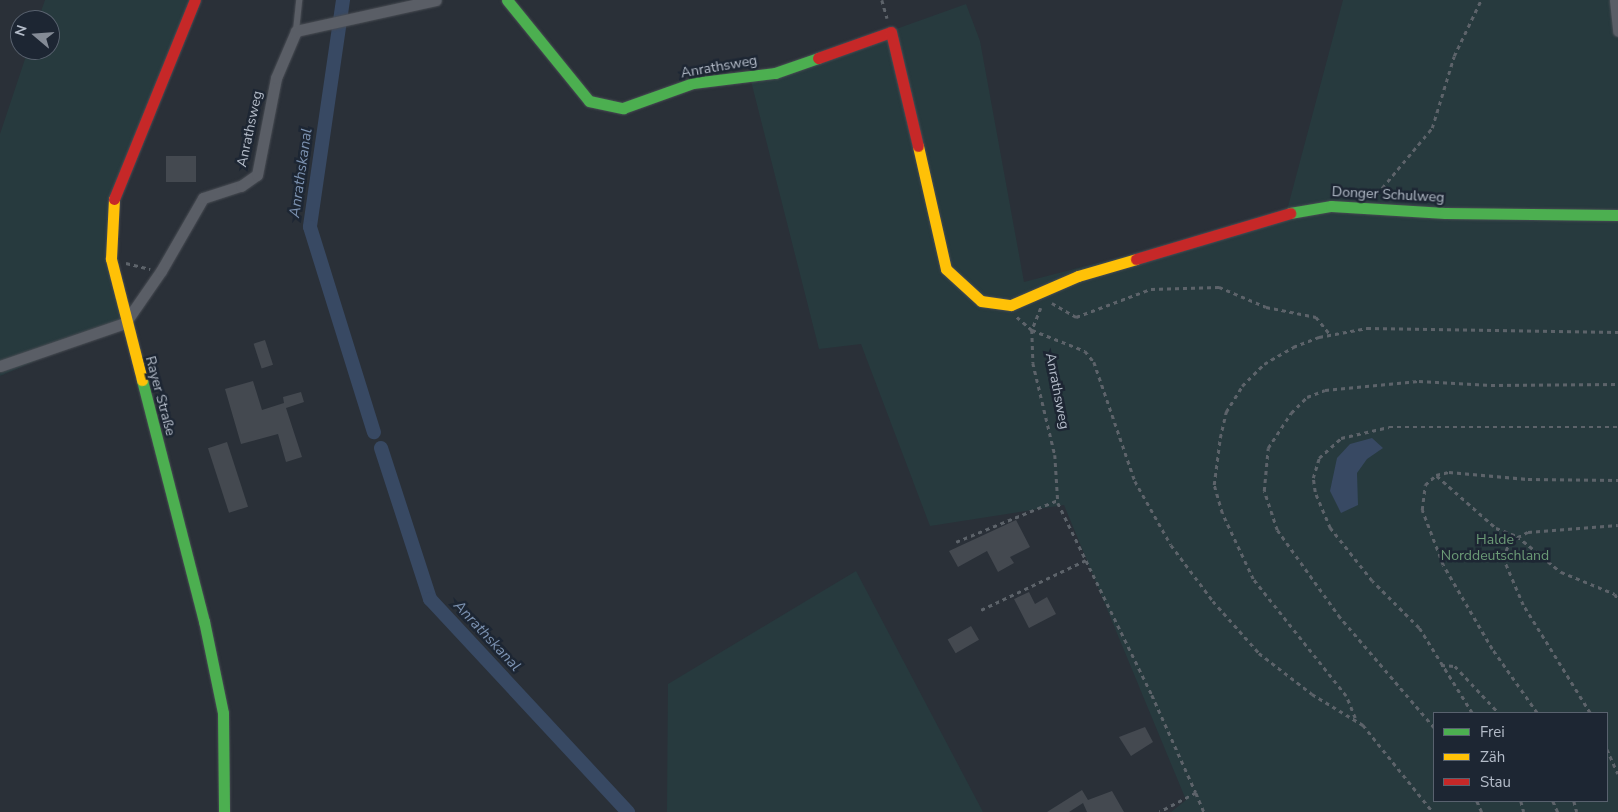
<!DOCTYPE html>
<meta charset="utf-8">
<style>
body{margin:0}
#map{position:relative;width:1618px;height:812px;overflow:hidden;background:#2a3038;font-family:"Nunito Sans",sans-serif}
div>[style]{position:absolute}
.green>*{inset:0;background:#273a3e}
.water>*{inset:0;background:#384963}
.canal>*{height:14px;margin:-7px;padding:0 7px;transform-origin:7px;border-radius:7px;background:#384963}
.building>*{inset:0;background:#444950;transform-origin:0 0}
.path>*{height:2.5px;margin-top:-1.25px;transform-origin:0;background:repeating-linear-gradient(90deg,#5d636a 0 4px,transparent 0 8px)}
.roads{filter:drop-shadow(0 0 1px #484c53) drop-shadow(0 0 1px #484c53)}
.lane>*{height:5.5px;margin:-2.75px;padding:0 2.75px;transform-origin:2.75px;border-radius:2.75px;background:#5a5e66}
.street>*{height:11px;margin:-5.5px;padding:0 5.5px;transform-origin:5.5px;border-radius:5.5px;background:#5a5e66}
.fast>*{height:11px;margin:-5.5px;padding:0 5.5px;transform-origin:5.5px;border-radius:5.5px;background:#4caf50}
.slow>*{height:11px;margin:-5.5px;padding:0 5.5px;transform-origin:5.5px;border-radius:5.5px;background:#ffc107}
.jam>*{height:11px;margin:-5.5px;padding:0 5.5px;transform-origin:5.5px;border-radius:5.5px;background:#c62828}
span{translate:-50% -50%;white-space:nowrap;text-align:center;line-height:1.15;-webkit-text-stroke:5px #1d2633;paint-order:stroke}
.street-label{font-size:14px;color:#b4bcc9}
.park-label{font-size:14px;color:#6b9a76}
.water-label{font-size:15px;color:#7c92b1;font-style:italic}
.legend{position:absolute;left:1433px;top:712px;width:175px;height:90px;box-sizing:border-box;background:#1d2633;border:1px solid #59626f;margin:0;padding:6px 9px;list-style:none;font-size:15px;color:#b4bcc9}
.legend li{display:flex;align-items:center;gap:10px;height:25px}
.legend b{width:25px;border:1px solid #59626f}
.north{position:absolute;left:10px;top:10px;width:50px;height:50px;box-sizing:border-box;background:#1d2633;border:1px solid #59626f;border-radius:50%;rotate:288deg;font-size:14px;font-weight:700;line-height:20px;text-align:center;color:#b4bcc9}
.north::after{content:'';display:block;margin:auto;width:18px;height:22px;background:#848b96;clip-path:polygon(50% 0,100% 100%,50% 72%,0 100%)}
</style>
<div id="map">
<div class="green">
<div style="clip-path:polygon(45px 0,195px 0,113px 201px,125px 323px,0 376px,0 134px,28px 50px,50px 50px,50px 20px,38px 20px)"></div>
<div style="clip-path:polygon(evenodd,1343px 0,1618px 0,1618px 812px,1171px 812px,1186px 800px,1064px 505px,930px 526px,861px 344px,819px 349px,751px 81px,966px 4px,980px 41px,1024px 282px,1286px 214px,1343px 0,1434px 713px,1607px 713px,1607px 801px,1434px 801px,1434px 713px)"></div>
<div style="clip-path:polygon(856px 571px,983px 812px,667px 812px,668px 684px)"></div>
</div>
<div class="water">
<div style="clip-path:polygon(1372px 438px,1383px 448px,1367px 459px,1357px 473px,1358px 505px,1341px 513px,1330px 491px,1337px 458px,1350px 444px)"></div>
</div>
<div class="canal">
<div style="left:343px;top:0;width:229px;rotate:98.3deg"></div>
<div style="left:310px;top:227px;width:215px;rotate:72.7deg"></div>
<div style="left:381px;top:448px;width:159px;rotate:72deg"></div>
<div style="left:430px;top:599px;width:291px;rotate:47.1deg"></div>
</div>
<div class="building">
<div style="left:166px;top:156px;width:30px;height:26px"></div>
<div style="left:265px;top:340px;width:26px;height:12px;rotate:72deg"></div>
<div style="clip-path:polygon(253px 381px,262px 410px,284px 403px,283px 397px,301px 392px,304px 402px,286px 408px,302px 457px,286px 462px,278px 434px,241px 444px,225px 389px)"></div>
<div style="left:227px;top:442px;width:68px;height:20px;rotate:72deg"></div>
<div style="clip-path:polygon(1016px 520px,1030px 547px,1010px 557px,1014px 563px,998px 572px,987px 551px,958px 567px,949px 551px)"></div>
<div style="clip-path:polygon(1029px 592px,1035px 604px,1047px 597px,1056px 614px,1029px 628px,1014px 599px)"></div>
<div style="left:971px;top:626px;width:16px;height:27px;rotate:60deg"></div>
<div style="clip-path:polygon(1145px 727px,1153px 742px,1131px 756px,1119px 737px)"></div>
<div style="clip-path:polygon(1082px 790px,1088px 800px,1112px 791px,1124px 812px,1087px 812px,1083px 803px,1069px 812px,1047px 812px)"></div>
</div>
<div class="path">
<div style="left:882px;top:0;width:19px;rotate:74deg"></div>
<div style="left:1377px;top:194px;width:86px;rotate:-50.2deg"></div>
<div style="left:1432px;top:128px;width:75px;rotate:-73deg"></div>
<div style="left:1454px;top:56px;width:62px;rotate:-64.3deg"></div>
<div style="left:126px;top:263px;width:25px;rotate:14deg"></div>
<div style="left:1052px;top:303px;width:28px;rotate:30deg"></div>
<div style="left:1076px;top:317px;width:80px;rotate:-20.5deg"></div>
<div style="left:1151px;top:289px;width:68px;rotate:-1.7deg"></div>
<div style="left:1219px;top:287px;width:51px;rotate:23.1deg"></div>
<div style="left:1266px;top:307px;width:51px;rotate:11.3deg"></div>
<div style="left:1316px;top:317px;width:22px;rotate:51deg"></div>
<div style="left:1041px;top:308px;width:24px;rotate:112deg"></div>
<div style="left:1032px;top:330px;width:33px;rotate:88deg"></div>
<div style="left:1033px;top:363px;width:95px;rotate:76.6deg"></div>
<div style="left:1055px;top:455px;width:48px;rotate:86.4deg"></div>
<div style="left:1058px;top:503px;width:214px;rotate:63.9deg"></div>
<div style="left:1152px;top:695px;width:107px;rotate:65.8deg"></div>
<div style="left:1196px;top:793px;width:41px;rotate:152.2deg"></div>
<div style="left:1017px;top:317px;width:20px;rotate:41deg"></div>
<div style="left:1032px;top:330px;width:57px;rotate:21.6deg"></div>
<div style="left:1085px;top:351px;width:14px;rotate:51deg"></div>
<div style="left:1094px;top:362px;width:126px;rotate:71deg"></div>
<div style="left:1135px;top:481px;width:73px;rotate:60.6deg"></div>
<div style="left:1171px;top:545px;width:70px;rotate:53.1deg"></div>
<div style="left:1213px;top:601px;width:69px;rotate:48.5deg"></div>
<div style="left:1259px;top:653px;width:67px;rotate:37.7deg"></div>
<div style="left:1312px;top:694px;width:60px;rotate:31.3deg"></div>
<div style="left:1363px;top:725px;width:112px;rotate:51.2deg"></div>
<div style="left:1437px;top:476px;width:79px;rotate:41.4deg"></div>
<div style="left:1496px;top:528px;width:22px;rotate:21deg"></div>
<div style="left:1517px;top:536px;width:57px;rotate:39.3deg"></div>
<div style="left:1561px;top:572px;width:58px;rotate:22.2deg"></div>
<div style="left:1615px;top:594px;width:7px;rotate:63deg"></div>
<div style="left:956px;top:542px;width:110px;rotate:-22.4deg"></div>
<div style="left:981px;top:610px;width:116px;rotate:-25.5deg"></div>
<div style="left:1441px;top:665px;width:14px;rotate:4deg"></div>
<div style="left:1455px;top:666px;width:64px;rotate:46.9deg"></div>
<div style="left:1472px;top:713px;width:100px;rotate:-121.9deg"></div>
<div style="left:1419px;top:628px;width:66px;rotate:-135deg"></div>
<div style="left:1372px;top:581px;width:68px;rotate:-128.4deg"></div>
<div style="left:1330px;top:528px;width:39px;rotate:-113deg"></div>
<div style="left:1315px;top:492px;width:14px;rotate:-98deg"></div>
<div style="left:1313px;top:478px;width:21px;rotate:-73deg"></div>
<div style="left:1319px;top:458px;width:30px;rotate:-42deg"></div>
<div style="left:1341px;top:438px;width:49px;rotate:-12.9deg"></div>
<div style="left:1389px;top:427px;width:229px"></div>
<div style="left:1537px;top:713px;width:78px;rotate:-125.1deg"></div>
<div style="left:1492px;top:649px;width:97px;rotate:-120.3deg"></div>
<div style="left:1443px;top:565px;width:59px;rotate:-110.9deg"></div>
<div style="left:1422px;top:510px;width:25px;rotate:-83deg"></div>
<div style="left:1425px;top:485px;width:15px;rotate:-42deg"></div>
<div style="left:1436px;top:475px;width:13px;rotate:-13deg"></div>
<div style="left:1449px;top:472px;width:79px;rotate:5.1deg"></div>
<div style="left:1528px;top:479px;width:90px;rotate:0.6deg"></div>
<div style="left:1590px;top:713px;width:127px;rotate:-121.8deg"></div>
<div style="left:1523px;top:605px;width:51px;rotate:-113.1deg"></div>
<div style="left:1503px;top:558px;width:18px;rotate:-68deg"></div>
<div style="left:1510px;top:541px;width:20px;rotate:-27deg"></div>
<div style="left:1528px;top:532px;width:90px;rotate:-4.4deg"></div>
<div style="left:1355px;top:718px;width:24px;rotate:-112deg"></div>
<div style="left:1346px;top:696px;width:149px;rotate:-128.5deg"></div>
<div style="left:1253px;top:579px;width:73px;rotate:-115.2deg"></div>
<div style="left:1222px;top:513px;width:29px;rotate:-106deg"></div>
<div style="left:1214px;top:485px;width:47px;rotate:-82.7deg"></div>
<div style="left:1220px;top:438px;width:27px;rotate:-77deg"></div>
<div style="left:1226px;top:412px;width:31px;rotate:-58deg"></div>
<div style="left:1242px;top:386px;width:31px;rotate:-45deg"></div>
<div style="left:1264px;top:364px;width:34px;rotate:-30deg"></div>
<div style="left:1293px;top:347px;width:28px;rotate:-21deg"></div>
<div style="left:1319px;top:337px;width:49px;rotate:-10.6deg"></div>
<div style="left:1367px;top:328px;width:251px;rotate:0.9deg"></div>
<div style="left:1434px;top:728px;width:145px;rotate:-130.5deg"></div>
<div style="left:1340px;top:618px;width:108px;rotate:-125.6deg"></div>
<div style="left:1277px;top:530px;width:41px;rotate:-108.4deg"></div>
<div style="left:1264px;top:491px;width:43px;rotate:-84.7deg"></div>
<div style="left:1268px;top:448px;width:42px;rotate:-56.7deg"></div>
<div style="left:1291px;top:413px;width:23px;rotate:-45deg"></div>
<div style="left:1307px;top:397px;width:19px;rotate:-21deg"></div>
<div style="left:1325px;top:390px;width:94px;rotate:-5.5deg"></div>
<div style="left:1419px;top:381px;width:72px;rotate:3.2deg"></div>
<div style="left:1491px;top:385px;width:127px;rotate:-0.5deg"></div>
<div style="left:1607px;top:749px;width:27px;rotate:66deg"></div>
<div style="left:1196px;top:793px;width:21px;rotate:67deg"></div>
<div style="left:1477px;top:801px;width:12px;rotate:66deg"></div>
<div style="left:1521px;top:801px;width:11px;rotate:75deg"></div>
<div style="left:1553px;top:801px;width:12px;rotate:66deg"></div>
<div style="left:1574px;top:801px;width:11px;rotate:75deg"></div>
</div>
<div class="roads">
<div class="lane">
<div style="left:296px;top:31px;width:31px;rotate:-84deg"></div>
</div>
<div class="street">
<div style="left:1615px;top:0;width:31px;rotate:84deg"></div>
<div style="left:0;top:366px;width:132px;rotate:-19deg"></div>
<div style="left:125px;top:323px;width:63px;rotate:-55.3deg"></div>
<div style="left:161px;top:271px;width:84px;rotate:-60.1deg"></div>
<div style="left:203px;top:198px;width:40px;rotate:-18deg"></div>
<div style="left:241px;top:186px;width:19px;rotate:-35deg"></div>
<div style="left:257px;top:175px;width:99px;rotate:-78.9deg"></div>
<div style="left:276px;top:78px;width:51px;rotate:-66.9deg"></div>
<div style="left:296px;top:31px;width:143px;rotate:-12.5deg"></div>
</div>
<div class="fast">
<div style="left:507px;top:0;width:130px;rotate:50.9deg"></div>
<div style="left:589px;top:101px;width:35px;rotate:12deg"></div>
<div style="left:623px;top:108px;width:74px;rotate:-19.7deg"></div>
<div style="left:693px;top:83px;width:83px;rotate:-7deg"></div>
<div style="left:775px;top:73px;width:46px;rotate:-19.2deg"></div>
<div style="left:1290px;top:213px;width:42px;rotate:-9.7deg"></div>
<div style="left:1331px;top:206px;width:114px;rotate:3.5deg"></div>
<div style="left:1445px;top:213px;width:173px;rotate:0.7deg"></div>
<div style="left:142px;top:380px;width:249px;rotate:75.6deg"></div>
<div style="left:204px;top:621px;width:94px;rotate:78.3deg"></div>
<div style="left:223px;top:713px;width:99px;rotate:89.4deg"></div>
</div>
<div class="slow">
<div style="left:918px;top:146px;width:126px;rotate:77.2deg"></div>
<div style="left:946px;top:269px;width:47px;rotate:42.4deg"></div>
<div style="left:981px;top:301px;width:30px;rotate:8deg"></div>
<div style="left:1011px;top:305px;width:73px;rotate:-23.4deg"></div>
<div style="left:1078px;top:276px;width:60px;rotate:-16.3deg"></div>
<div style="left:114px;top:199px;width:60px;rotate:92.9deg"></div>
<div style="left:111px;top:259px;width:125px;rotate:75.6deg"></div>
</div>
<div class="jam">
<div style="left:818px;top:58px;width:77px;rotate:-19.6deg"></div>
<div style="left:891px;top:32px;width:117px;rotate:76.7deg"></div>
<div style="left:114px;top:199px;width:215px;rotate:-67.9deg"></div>
<div style="left:1136px;top:259px;width:161px;rotate:-16.6deg"></div>
</div>
</div>
<div class="street-label">
<span style="left:719px;top:67px;rotate:-10deg">Anrathsweg</span>
<span style="left:250px;top:129px;rotate:-78deg">Anrathsweg</span>
<span style="left:1388px;top:195px;rotate:3deg">Donger Schulweg</span>
<span style="left:1057px;top:391px;rotate:79deg">Anrathsweg</span>
<span style="left:160px;top:396px;rotate:75deg">Rayer Straße</span>
</div>
<div class="park-label">
<span style="left:1495px;top:548px">Halde<br>Norddeutschland</span>
</div>
<div class="water-label">
<span style="left:301px;top:173px;rotate:-82deg">Anrathskanal</span>
<span style="left:487px;top:636px;rotate:47deg">Anrathskanal</span>
</div>
<ul class="legend">
<li><b style="height:6px;background:#4caf50"></b>Frei</li>
<li><b style="height:6px;background:#ffc107"></b>Zäh</li>
<li><b style="height:6px;background:#c62828"></b>Stau</li>
</ul>
<div class="north">N</div>
</div>
